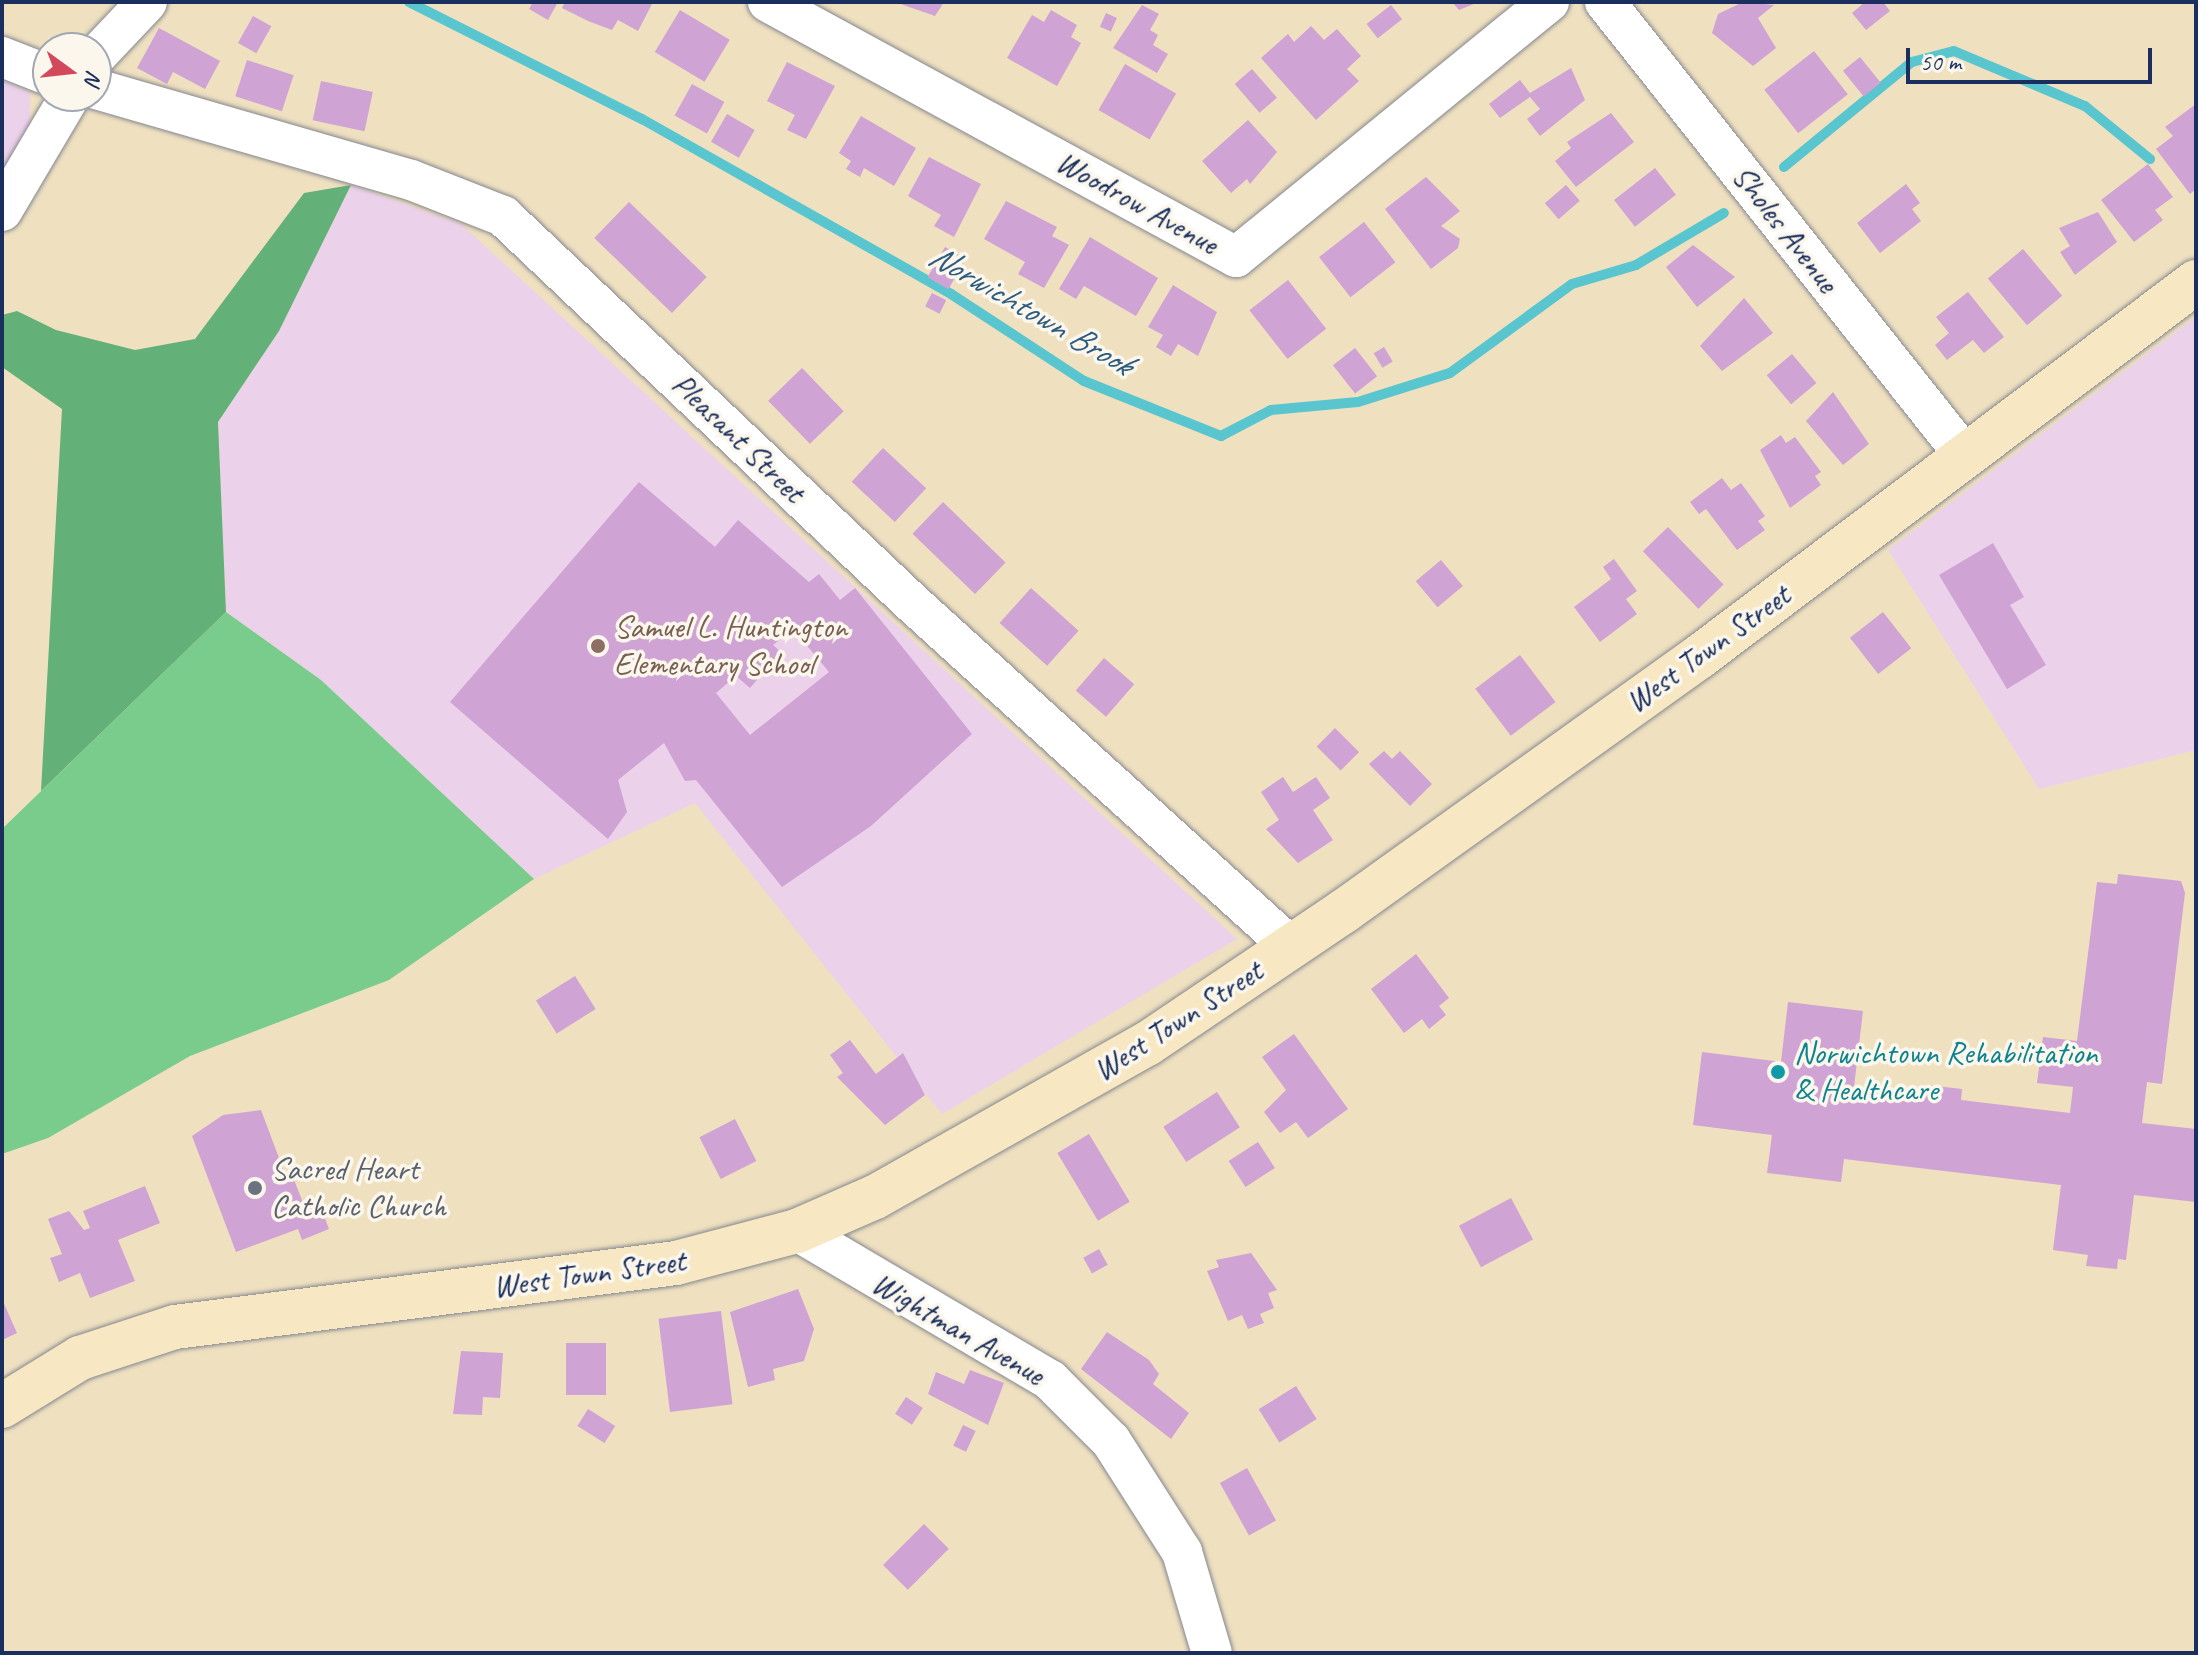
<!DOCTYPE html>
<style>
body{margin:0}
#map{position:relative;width:2198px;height:1655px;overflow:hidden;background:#efe0c0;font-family:Caveat,sans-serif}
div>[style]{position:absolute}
.built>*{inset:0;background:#ecd1ea}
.green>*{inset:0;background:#7acc8d}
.forest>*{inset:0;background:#63b078}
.stream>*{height:10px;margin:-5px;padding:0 5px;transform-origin:5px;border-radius:5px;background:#58c5cf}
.building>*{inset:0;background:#cfa3d3;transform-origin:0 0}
.roads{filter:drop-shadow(0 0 2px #85888f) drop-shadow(0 0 2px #85888f)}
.minor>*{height:40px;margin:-20px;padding:0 20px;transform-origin:20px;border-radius:20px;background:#fff}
.secondary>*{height:44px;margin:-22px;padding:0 22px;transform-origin:22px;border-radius:22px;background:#f7e8c3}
.dots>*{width:22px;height:22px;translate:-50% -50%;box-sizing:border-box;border:4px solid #fbf7ec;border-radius:50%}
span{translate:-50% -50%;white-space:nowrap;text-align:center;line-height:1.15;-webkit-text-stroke:7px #fbf7ec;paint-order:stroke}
.street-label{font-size:32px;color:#1b2f5e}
.education-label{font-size:32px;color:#785e54}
.left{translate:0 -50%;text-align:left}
.culture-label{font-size:32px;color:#0d838f}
.worship-label{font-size:32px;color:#5b616d}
.water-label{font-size:34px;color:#2d5c80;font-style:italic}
.frame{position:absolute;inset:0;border:4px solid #1b2f5e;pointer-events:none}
.north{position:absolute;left:32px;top:32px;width:80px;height:80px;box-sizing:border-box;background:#fbf7ec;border:2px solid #a1a7b3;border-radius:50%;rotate:105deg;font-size:22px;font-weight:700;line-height:32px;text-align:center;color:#1b2f5e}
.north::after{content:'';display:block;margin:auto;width:28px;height:36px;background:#d1495b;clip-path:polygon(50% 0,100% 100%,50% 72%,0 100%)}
.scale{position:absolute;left:1906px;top:48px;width:246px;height:36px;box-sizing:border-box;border:4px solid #1b2f5e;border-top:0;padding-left:10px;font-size:24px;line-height:28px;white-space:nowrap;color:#1b2f5e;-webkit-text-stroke:6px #fbf7ec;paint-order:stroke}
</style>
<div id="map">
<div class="built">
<div style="clip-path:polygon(2px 80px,30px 92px,30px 129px,2px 176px)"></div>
<div style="clip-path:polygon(351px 185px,461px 224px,1237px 939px,942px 1114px,695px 803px,534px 879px,321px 680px,226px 612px,218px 422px,279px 331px)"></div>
<div style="clip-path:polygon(2196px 317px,2196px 750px,2039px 789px,1888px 550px)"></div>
</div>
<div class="green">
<div style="clip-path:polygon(226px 612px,321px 680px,534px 879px,389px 980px,190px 1056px,48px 1138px,2px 1154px,2px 829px)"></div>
</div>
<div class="forest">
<div style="clip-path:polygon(351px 185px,279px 331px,218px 422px,226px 612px,41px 791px,62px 409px,2px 367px,2px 315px,17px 311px,56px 330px,135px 350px,195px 339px,304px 193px)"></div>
</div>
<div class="stream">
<div style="left:409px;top:2px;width:261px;rotate:26.7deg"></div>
<div style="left:642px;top:119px;width:355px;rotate:29.5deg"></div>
<div style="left:951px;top:294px;width:159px;rotate:33.2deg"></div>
<div style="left:1084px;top:381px;width:148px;rotate:21.9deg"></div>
<div style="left:1221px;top:436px;width:56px;rotate:-27.5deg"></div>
<div style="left:1271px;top:410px;width:87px;rotate:-5.3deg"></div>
<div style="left:1358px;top:402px;width:96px;rotate:-17.5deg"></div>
<div style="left:1450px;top:373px;width:151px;rotate:-36.1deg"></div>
<div style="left:1572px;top:284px;width:67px;rotate:-16.5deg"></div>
<div style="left:1636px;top:265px;width:102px;rotate:-30.6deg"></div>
<div style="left:1784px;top:167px;width:166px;rotate:-39.4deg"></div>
<div style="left:1912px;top:62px;width:43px;rotate:-14.7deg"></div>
<div style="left:1954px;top:51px;width:142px;rotate:22.8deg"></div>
<div style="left:2085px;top:106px;width:84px;rotate:39.2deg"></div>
</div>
<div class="building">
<div style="clip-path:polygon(533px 2px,558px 2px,548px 20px,529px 9px)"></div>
<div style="clip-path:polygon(565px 2px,653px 2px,638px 31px,618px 20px,612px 30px,588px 21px,562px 8px)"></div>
<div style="clip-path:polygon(895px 2px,944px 2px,935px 16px)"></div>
<div style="clip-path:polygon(1452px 2px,1479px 2px,1459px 10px)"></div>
<div style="clip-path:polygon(1743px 2px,1774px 5px,1758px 18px,1776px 48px,1753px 66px,1712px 33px,1718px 14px)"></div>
<div style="clip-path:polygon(1865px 2px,1883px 2px,1890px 11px,1866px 30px,1852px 13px)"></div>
<div style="clip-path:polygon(1142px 5px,1159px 14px,1150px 30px,1158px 35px,1153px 45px,1168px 54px,1157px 73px,1113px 48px)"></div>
<div style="left:1391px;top:5px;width:18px;height:31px;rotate:52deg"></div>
<div style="left:680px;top:10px;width:58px;height:49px;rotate:31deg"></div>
<div style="clip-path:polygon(1051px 10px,1077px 25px,1071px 37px,1081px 43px,1057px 86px,1007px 58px,1032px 15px,1044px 22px)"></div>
<div style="left:1106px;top:13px;width:12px;height:15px;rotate:24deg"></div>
<div style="left:253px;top:16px;width:21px;height:31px;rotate:29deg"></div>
<div style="clip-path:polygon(1311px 26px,1324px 40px,1337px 29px,1361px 56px,1347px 69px,1359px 81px,1316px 120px,1261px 58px,1288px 34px,1294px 42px)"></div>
<div style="clip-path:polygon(159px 28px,220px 61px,205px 89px,173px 72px,167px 84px,137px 68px)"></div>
<div style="left:1814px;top:51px;width:55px;height:63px;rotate:52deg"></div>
<div style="left:1860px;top:57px;width:33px;height:22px;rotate:51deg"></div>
<div style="left:247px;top:60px;width:49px;height:38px;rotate:18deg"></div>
<div style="clip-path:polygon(787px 62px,835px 86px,806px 139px,787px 130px,795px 115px,767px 101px)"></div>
<div style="left:1125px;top:64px;width:59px;height:53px;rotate:30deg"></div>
<div style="clip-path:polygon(1571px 68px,1585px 100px,1540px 136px,1527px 119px,1540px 109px,1530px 97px,1500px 118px,1489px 104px,1520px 80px,1530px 93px)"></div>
<div style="left:1252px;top:69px;width:38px;height:23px;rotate:49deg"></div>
<div style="left:321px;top:81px;width:53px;height:40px;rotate:12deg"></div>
<div style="left:692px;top:84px;width:37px;height:36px;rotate:29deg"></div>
<div style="clip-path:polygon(2196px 104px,2196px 189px,2190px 194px,2156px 149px,2173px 136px,2165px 127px)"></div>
<div style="clip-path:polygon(1611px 113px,1634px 142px,1576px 187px,1555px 161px,1571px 148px,1567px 142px)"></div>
<div style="left:727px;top:114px;width:32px;height:32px;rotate:30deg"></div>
<div style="clip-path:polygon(861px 116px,916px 148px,894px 186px,864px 168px,860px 177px,846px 169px,851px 161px,839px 153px)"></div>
<div style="clip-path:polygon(1248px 120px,1277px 152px,1250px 184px,1247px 179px,1231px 193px,1202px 161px)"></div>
<div style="clip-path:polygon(929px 157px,981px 184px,954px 237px,934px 226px,941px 215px,908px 196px)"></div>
<div style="clip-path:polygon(2148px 164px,2173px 197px,2155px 210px,2163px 220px,2134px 242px,2101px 200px)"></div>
<div style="left:1655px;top:168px;width:34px;height:52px;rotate:52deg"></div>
<div style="clip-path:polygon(1426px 177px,1460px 211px,1441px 226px,1460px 239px,1458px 248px,1431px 269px,1385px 209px)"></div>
<div style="clip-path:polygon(1906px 184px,1920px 203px,1912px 209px,1921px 221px,1880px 253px,1857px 223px)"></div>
<div style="left:1566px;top:185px;width:21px;height:28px;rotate:49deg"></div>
<div style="clip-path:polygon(1006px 201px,1057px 227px,1052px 236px,1069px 245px,1044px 288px,1018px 274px,1025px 262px,984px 239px)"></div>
<div style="left:629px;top:202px;width:108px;height:50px;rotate:44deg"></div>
<div style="clip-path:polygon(2098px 212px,2117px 242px,2075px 275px,2060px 252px,2070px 246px,2059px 228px)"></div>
<div style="left:1364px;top:222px;width:51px;height:57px;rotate:52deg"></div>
<div style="clip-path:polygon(1090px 237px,1158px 278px,1136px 316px,1084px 286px,1076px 299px,1059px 289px)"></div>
<div style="clip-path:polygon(1693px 245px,1735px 277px,1697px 307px,1666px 267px)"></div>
<div style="left:945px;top:247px;width:24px;height:35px;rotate:30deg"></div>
<div style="left:2023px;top:249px;width:61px;height:46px;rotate:50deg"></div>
<div style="left:1288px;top:280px;width:62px;height:49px;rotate:52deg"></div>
<div style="clip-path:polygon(1173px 285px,1217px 312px,1198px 356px,1178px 344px,1171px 356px,1156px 347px,1163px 335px,1148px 327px)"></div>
<div style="clip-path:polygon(1968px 292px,2004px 337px,1984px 353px,1973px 340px,1947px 360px,1935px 345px,1949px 333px,1936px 317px)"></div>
<div style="left:932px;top:293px;width:16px;height:15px;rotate:27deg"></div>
<div style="clip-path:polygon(1744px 298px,1773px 333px,1722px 371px,1700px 346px)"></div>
<div style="left:1384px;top:347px;width:17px;height:12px;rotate:59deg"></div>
<div style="left:1355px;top:348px;width:36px;height:28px;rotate:52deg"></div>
<div style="left:1792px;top:354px;width:38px;height:33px;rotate:50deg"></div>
<div style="left:802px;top:368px;width:60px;height:47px;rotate:46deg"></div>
<div style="clip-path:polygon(1833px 392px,1869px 444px,1843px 465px,1806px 421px)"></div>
<div style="clip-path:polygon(1781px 435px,1786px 443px,1795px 437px,1821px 472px,1815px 476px,1821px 485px,1790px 508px,1760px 450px)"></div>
<div style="left:883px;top:448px;width:59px;height:46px;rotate:43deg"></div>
<div style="clip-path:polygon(1722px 478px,1731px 490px,1741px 483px,1765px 516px,1758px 521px,1765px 530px,1737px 550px,1706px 509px,1699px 514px,1690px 502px)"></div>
<div style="clip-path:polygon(evenodd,639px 482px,715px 547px,738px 520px,809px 582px,819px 574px,840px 600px,855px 588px,972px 734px,871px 826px,782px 887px,696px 780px,685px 781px,664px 743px,618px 780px,627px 812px,608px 839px,450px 702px,639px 482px,793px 629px,829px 672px,750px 735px,716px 693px,736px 676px,750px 688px,781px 652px,773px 645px,793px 629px)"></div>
<div style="left:943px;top:502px;width:87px;height:44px;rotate:44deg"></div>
<div style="left:1668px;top:527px;width:80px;height:35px;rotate:46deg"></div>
<div style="clip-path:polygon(1993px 543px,2024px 597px,2010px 605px,2046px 665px,2007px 689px,1939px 575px)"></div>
<div style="clip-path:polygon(1614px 559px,1637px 591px,1626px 599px,1637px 614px,1600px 642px,1574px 607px,1611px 579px,1603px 567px)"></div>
<div style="left:1441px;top:560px;width:34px;height:33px;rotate:50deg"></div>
<div style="left:1031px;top:588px;width:64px;height:47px;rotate:42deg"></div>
<div style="left:1883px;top:612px;width:46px;height:42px;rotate:52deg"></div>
<div style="left:1520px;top:655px;width:59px;height:56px;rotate:53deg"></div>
<div style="left:1104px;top:658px;width:40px;height:43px;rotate:41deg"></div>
<div style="left:1335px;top:728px;width:34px;height:26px;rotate:45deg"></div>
<div style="clip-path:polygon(1384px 751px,1392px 759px,1400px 751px,1432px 784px,1410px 806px,1369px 764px)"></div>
<div style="clip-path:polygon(1283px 777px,1293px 792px,1316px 777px,1330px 798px,1313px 810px,1333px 840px,1298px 863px,1266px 829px,1279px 820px,1261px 792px)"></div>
<div style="clip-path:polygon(2118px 874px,2181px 881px,2185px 893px,2162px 1084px,2147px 1082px,2142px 1123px,2196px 1129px,2196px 1202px,2134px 1195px,2126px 1260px,2118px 1259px,2117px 1269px,2086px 1266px,2088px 1255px,2053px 1250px,2061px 1185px,1844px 1159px,1841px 1182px,1767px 1173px,1772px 1135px,1693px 1125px,1702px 1052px,1781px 1062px,1788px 1002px,1863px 1011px,1854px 1087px,1926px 1096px,1927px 1085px,1962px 1089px,1961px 1100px,2070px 1113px,2073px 1087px,2037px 1083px,2043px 1037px,2077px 1041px,2097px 882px,2117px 884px)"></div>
<div style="clip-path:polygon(1416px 954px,1449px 998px,1439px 1006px,1446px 1015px,1429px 1029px,1422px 1019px,1404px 1033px,1371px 989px)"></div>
<div style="left:575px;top:976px;width:39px;height:46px;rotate:58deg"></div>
<div style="clip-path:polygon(1294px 1034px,1348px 1109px,1308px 1138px,1296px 1122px,1280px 1133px,1264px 1112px,1286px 1090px,1262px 1057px)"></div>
<div style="clip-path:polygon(850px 1040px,876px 1074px,903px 1053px,925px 1095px,885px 1125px,837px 1077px,843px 1073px,830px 1055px)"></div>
<div style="left:1217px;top:1092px;width:42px;height:64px;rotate:57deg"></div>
<div style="clip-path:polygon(261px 1110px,285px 1174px,291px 1172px,305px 1208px,319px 1202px,329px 1229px,302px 1240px,298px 1229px,236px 1252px,192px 1136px,223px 1115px)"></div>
<div style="left:735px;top:1119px;width:47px;height:40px;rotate:63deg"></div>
<div style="left:1089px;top:1134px;width:79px;height:37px;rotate:59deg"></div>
<div style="left:1258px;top:1142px;width:31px;height:35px;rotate:57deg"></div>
<div style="clip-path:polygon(145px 1186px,160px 1223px,118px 1240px,135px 1281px,90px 1298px,80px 1273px,59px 1282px,50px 1258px,62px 1254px,48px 1219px,69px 1211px,84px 1230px,90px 1228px,83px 1211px)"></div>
<div style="left:1511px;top:1198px;width:47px;height:59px;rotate:62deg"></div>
<div style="left:1099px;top:1249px;width:18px;height:18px;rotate:61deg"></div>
<div style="clip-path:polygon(1251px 1253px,1277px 1290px,1268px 1293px,1274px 1308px,1260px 1314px,1264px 1323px,1248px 1329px,1242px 1315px,1228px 1321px,1207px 1271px,1219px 1267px,1216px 1260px)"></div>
<div style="clip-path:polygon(798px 1289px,814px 1329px,804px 1361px,773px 1369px,775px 1380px,748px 1387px,730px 1312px)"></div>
<div style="clip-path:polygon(2px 1299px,17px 1333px,2px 1340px)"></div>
<div style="left:721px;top:1311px;width:94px;height:63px;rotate:83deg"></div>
<div style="clip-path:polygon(1107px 1332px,1149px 1360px,1159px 1374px,1153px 1384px,1189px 1413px,1171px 1439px,1081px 1369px)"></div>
<div style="left:566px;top:1343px;width:40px;height:52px"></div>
<div style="clip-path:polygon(461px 1351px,503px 1353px,500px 1398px,483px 1397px,482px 1415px,453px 1414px)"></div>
<div style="clip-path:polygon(970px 1370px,1004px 1383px,988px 1425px,928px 1394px,936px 1372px,964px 1384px)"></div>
<div style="left:1296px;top:1386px;width:39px;height:44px;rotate:58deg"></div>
<div style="left:906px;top:1397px;width:20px;height:20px;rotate:33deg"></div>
<div style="left:588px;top:1409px;width:32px;height:20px;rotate:32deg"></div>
<div style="left:963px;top:1425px;width:14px;height:23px;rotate:25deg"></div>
<div style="left:1247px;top:1468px;width:60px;height:31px;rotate:61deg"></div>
<div style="left:924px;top:1524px;width:35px;height:58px;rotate:45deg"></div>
</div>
<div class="roads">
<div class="minor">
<div style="left:768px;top:2px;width:533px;rotate:28.58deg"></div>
<div style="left:1236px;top:257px;width:404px;rotate:-39.2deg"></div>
<div style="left:1605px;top:2px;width:581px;rotate:51.57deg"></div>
<div style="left:96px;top:56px;width:74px;rotate:-46.6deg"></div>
<div style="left:2px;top:57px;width:49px;rotate:21.4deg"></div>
<div style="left:96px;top:89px;width:328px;rotate:16.1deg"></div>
<div style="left:411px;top:180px;width:99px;rotate:21.4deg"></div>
<div style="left:503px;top:216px;width:560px;rotate:43.41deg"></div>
<div style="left:910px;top:601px;width:515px;rotate:42.24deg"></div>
<div style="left:2px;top:211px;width:134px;rotate:-59.4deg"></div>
<div style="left:797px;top:1231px;width:294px;rotate:30.5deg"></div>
<div style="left:1050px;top:1380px;width:86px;rotate:45deg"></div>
<div style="left:1111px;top:1441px;width:132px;rotate:57.4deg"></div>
<div style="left:1182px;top:1552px;width:105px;rotate:73.5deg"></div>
</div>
<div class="secondary">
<div style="left:2px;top:1406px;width:92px;rotate:-31.6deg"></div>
<div style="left:80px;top:1358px;width:100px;rotate:-18.1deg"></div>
<div style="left:175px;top:1327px;width:505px;rotate:-7.28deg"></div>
<div style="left:676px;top:1263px;width:125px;rotate:-14.8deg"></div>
<div style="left:797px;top:1231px;width:85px;rotate:-23.6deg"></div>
<div style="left:875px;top:1197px;width:312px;rotate:-29.4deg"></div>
<div style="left:1147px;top:1044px;width:238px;rotate:-34deg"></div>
<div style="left:1344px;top:911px;width:437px;rotate:-35.6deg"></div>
<div style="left:1699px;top:657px;width:623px;rotate:-37.04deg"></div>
</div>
</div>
<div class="dots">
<div style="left:598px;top:646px;background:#8d6e63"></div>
<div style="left:1778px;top:1072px;background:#0f9aa8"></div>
<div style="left:255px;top:1188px;background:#6b7280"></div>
</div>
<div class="street-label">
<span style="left:1137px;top:203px;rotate:29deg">Woodrow Avenue</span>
<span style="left:1785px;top:229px;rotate:52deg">Sholes Avenue</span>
<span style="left:738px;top:438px;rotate:44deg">Pleasant Street</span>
<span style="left:1708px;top:649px;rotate:-36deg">West Town Street</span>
<span style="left:1178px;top:1021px;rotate:-33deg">West Town Street</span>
<span style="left:589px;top:1274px;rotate:-8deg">West Town Street</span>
<span style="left:958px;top:1329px;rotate:30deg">Wightman Avenue</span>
</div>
<div class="education-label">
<span class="left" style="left:614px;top:646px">Samuel L. Huntington<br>Elementary School</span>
</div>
<div class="culture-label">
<span class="left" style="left:1794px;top:1072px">Norwichtown Rehabilitation<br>&amp; Healthcare</span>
</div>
<div class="worship-label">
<span class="left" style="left:271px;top:1188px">Sacred Heart<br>Catholic Church</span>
</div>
<div class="water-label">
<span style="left:1031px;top:309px;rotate:30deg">Norwichtown Brook</span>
</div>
<div class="frame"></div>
<div class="north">N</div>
<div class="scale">50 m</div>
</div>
